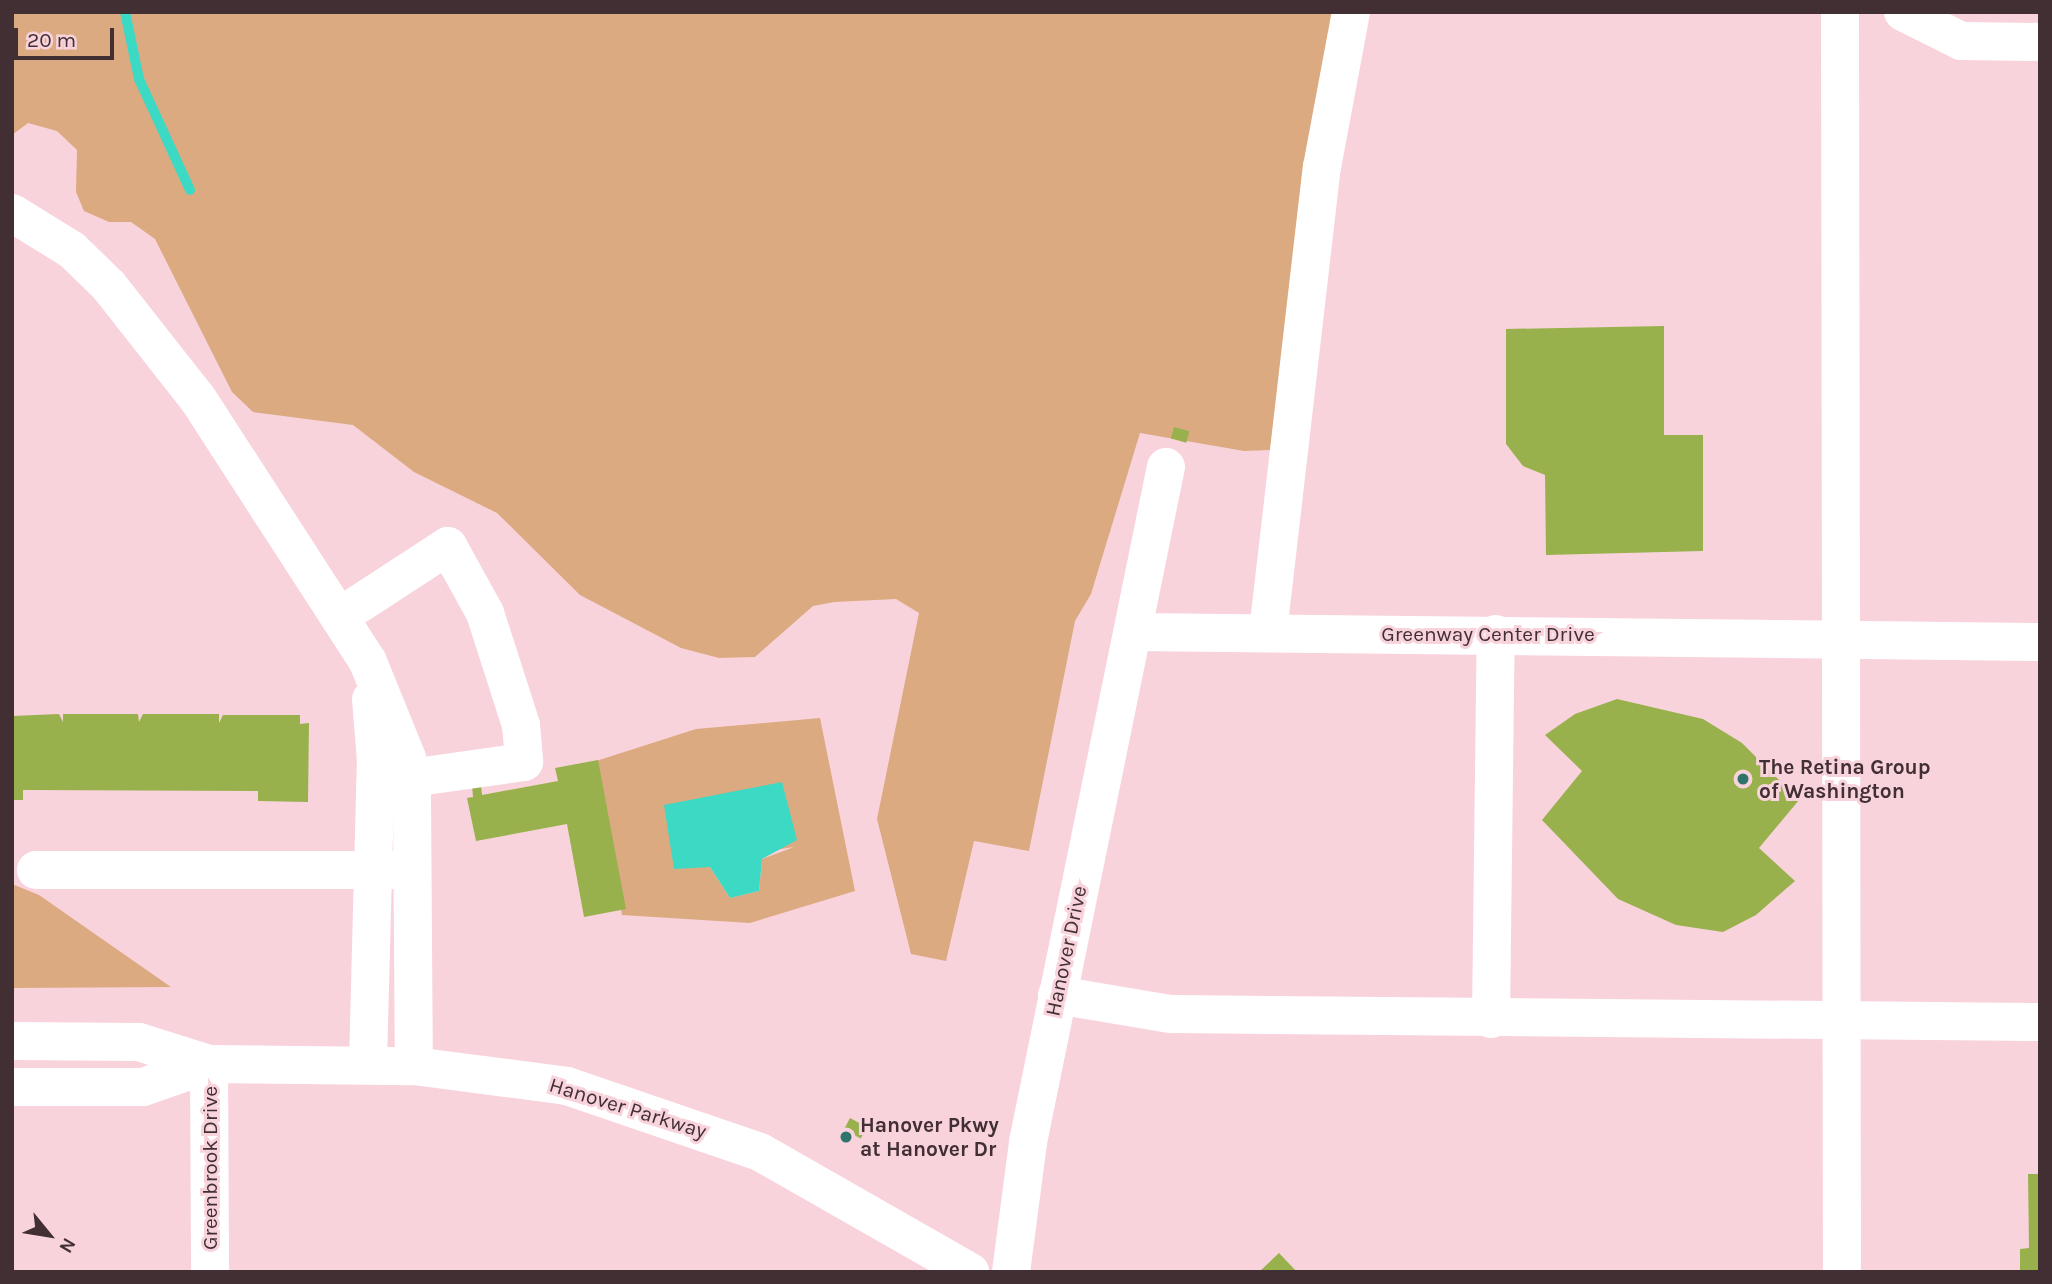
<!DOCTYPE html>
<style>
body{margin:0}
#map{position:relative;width:2052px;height:1284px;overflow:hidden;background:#f9d3dc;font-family:Karla,sans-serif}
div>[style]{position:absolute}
.green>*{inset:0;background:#dcaa80}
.water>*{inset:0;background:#3cd9c4}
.stream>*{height:10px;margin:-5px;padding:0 5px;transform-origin:5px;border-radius:5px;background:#3cd9c4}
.building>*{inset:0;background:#98b14d;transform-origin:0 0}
.minor>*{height:38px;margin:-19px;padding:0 19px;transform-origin:19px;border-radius:19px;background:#fff}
.dots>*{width:19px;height:19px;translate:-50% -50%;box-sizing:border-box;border:4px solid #f9d3dc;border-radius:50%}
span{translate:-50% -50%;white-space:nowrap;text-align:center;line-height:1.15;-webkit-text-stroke:6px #f9d3dc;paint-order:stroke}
.street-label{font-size:21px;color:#412f34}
.poi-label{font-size:21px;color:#412f34;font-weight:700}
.left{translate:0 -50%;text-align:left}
.frame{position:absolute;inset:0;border:14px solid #412f34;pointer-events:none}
.north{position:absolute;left:14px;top:1200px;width:70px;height:70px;-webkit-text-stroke:5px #f9d3dc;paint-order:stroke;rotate:120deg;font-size:19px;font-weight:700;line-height:28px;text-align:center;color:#412f34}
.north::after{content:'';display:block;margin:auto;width:24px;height:32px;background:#412f34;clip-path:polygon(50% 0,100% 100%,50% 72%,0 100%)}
.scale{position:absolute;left:14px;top:28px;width:100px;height:32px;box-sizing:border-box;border:4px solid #412f34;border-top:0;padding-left:9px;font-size:21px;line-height:24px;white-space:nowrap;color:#412f34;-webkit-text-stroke:5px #f9d3dc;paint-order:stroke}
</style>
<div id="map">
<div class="green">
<div style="clip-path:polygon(12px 12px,1346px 12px,1270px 450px,1244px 451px,1140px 433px,1091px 594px,1075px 621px,1029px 851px,974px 841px,946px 961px,911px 954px,877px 819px,919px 613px,896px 599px,834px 602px,813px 606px,755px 657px,719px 658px,681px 648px,580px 595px,497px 513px,414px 472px,353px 425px,253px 412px,232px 392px,155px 239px,131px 222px,109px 222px,84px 211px,76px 192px,77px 150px,57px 131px,28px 123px,12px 135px)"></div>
<div style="clip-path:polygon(evenodd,820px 718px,855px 891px,750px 923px,622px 915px,593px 762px,696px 729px,820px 718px,794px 847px,762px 859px,759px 891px,730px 898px,710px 867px,673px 866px,794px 847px)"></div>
<div style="clip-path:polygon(12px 884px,39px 895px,171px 987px,12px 988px)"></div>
</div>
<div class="water">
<div style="clip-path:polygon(782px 782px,797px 840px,762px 859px,759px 891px,730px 898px,710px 867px,674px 869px,664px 805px)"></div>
</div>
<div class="stream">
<div style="left:125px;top:12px;width:68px;rotate:78.2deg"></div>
<div style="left:139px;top:79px;width:122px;rotate:65.3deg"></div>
</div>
<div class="building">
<div style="clip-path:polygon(1664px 326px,1664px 435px,1703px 435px,1703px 551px,1546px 555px,1545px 475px,1523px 466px,1506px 444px,1506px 329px)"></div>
<div style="left:1174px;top:427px;width:16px;height:12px;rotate:15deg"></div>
<div style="clip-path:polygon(1617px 699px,1703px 719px,1742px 743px,1799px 800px,1759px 848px,1795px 881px,1756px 915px,1723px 932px,1676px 925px,1618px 899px,1542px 820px,1582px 771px,1545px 735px,1575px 714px)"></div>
<div style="clip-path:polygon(59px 714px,63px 722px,63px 714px,138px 714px,139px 722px,143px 714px,219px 714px,219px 723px,223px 715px,300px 715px,300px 724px,309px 723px,308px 802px,258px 801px,258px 791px,23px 790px,23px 800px,12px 800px,12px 716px)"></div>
<div style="clip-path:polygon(598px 760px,626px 909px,584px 917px,567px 824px,476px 841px,467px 798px,473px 797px,472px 785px,481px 784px,482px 795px,558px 781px,555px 768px)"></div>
<div style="left:850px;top:1118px;width:19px;height:13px;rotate:28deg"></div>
<div style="clip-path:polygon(2028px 1174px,2040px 1174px,2040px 1272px,2020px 1272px,2020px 1249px,2029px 1248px)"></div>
<div style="clip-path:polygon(1279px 1253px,1297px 1272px,1259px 1272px)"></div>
</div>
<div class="minor">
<div style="left:1840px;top:12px;width:1260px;rotate:89.91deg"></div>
<div style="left:1903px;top:12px;width:65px;rotate:26.6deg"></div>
<div style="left:1961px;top:41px;width:79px;rotate:0.7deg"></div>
<div style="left:12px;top:213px;width:70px;rotate:31.7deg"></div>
<div style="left:72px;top:250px;width:52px;rotate:44.2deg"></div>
<div style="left:109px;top:286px;width:144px;rotate:51.8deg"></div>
<div style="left:198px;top:399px;width:313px;rotate:57.1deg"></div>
<div style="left:368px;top:662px;width:104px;rotate:67.9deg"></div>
<div style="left:407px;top:758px;width:39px;rotate:83deg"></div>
<div style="left:412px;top:797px;width:269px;rotate:89.6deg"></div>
<div style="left:339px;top:617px;width:130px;rotate:-33.1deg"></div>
<div style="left:448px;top:546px;width:77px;rotate:61.1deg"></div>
<div style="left:485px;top:613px;width:118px;rotate:72.2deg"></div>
<div style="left:521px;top:725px;width:37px;rotate:85deg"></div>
<div style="left:524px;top:762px;width:150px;rotate:172deg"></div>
<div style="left:1133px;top:632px;width:907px;rotate:0.63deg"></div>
<div style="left:1268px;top:632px;width:468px;rotate:-83.4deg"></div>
<div style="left:1322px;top:167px;width:158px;rotate:-79.4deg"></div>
<div style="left:36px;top:870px;width:362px"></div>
<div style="left:1057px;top:995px;width:116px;rotate:9.5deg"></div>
<div style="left:1171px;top:1014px;width:869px;rotate:0.53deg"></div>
<div style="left:1491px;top:1019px;width:385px;rotate:-89.3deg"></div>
<div style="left:12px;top:1041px;width:127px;rotate:0.5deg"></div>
<div style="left:139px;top:1042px;width:73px;rotate:17.4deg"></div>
<div style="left:209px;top:1064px;width:205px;rotate:0.6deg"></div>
<div style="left:414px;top:1066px;width:154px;rotate:7.4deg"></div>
<div style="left:567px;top:1086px;width:204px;rotate:18.9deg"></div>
<div style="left:760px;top:1152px;width:242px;rotate:29.7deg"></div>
<div style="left:368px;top:1063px;width:302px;rotate:-88.5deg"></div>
<div style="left:376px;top:761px;width:62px;rotate:-94.6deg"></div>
<div style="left:209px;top:1064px;width:208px;rotate:89.7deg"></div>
<div style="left:12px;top:1087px;width:131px"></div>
<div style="left:143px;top:1087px;width:70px;rotate:-19.2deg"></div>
<div style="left:1011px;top:1272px;width:131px;rotate:-82.5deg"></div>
<div style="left:1028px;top:1142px;width:689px;rotate:-78.45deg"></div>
</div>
<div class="dots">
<div style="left:1743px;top:779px;background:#2f746a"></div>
<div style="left:846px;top:1137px;background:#2f746a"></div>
</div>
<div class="street-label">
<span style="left:1488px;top:634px">Greenway Center Drive</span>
<span style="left:1066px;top:951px;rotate:-78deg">Hanover Drive</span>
<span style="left:628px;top:1108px;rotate:17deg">Hanover Parkway</span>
<span style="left:210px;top:1168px;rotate:-90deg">Greenbrook Drive</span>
</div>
<div class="poi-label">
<span class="left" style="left:1759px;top:779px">The Retina Group<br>of Washington</span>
<span class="left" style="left:860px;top:1137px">Hanover Pkwy<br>at Hanover Dr</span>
</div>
<div class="frame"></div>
<div class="north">N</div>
<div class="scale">20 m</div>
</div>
